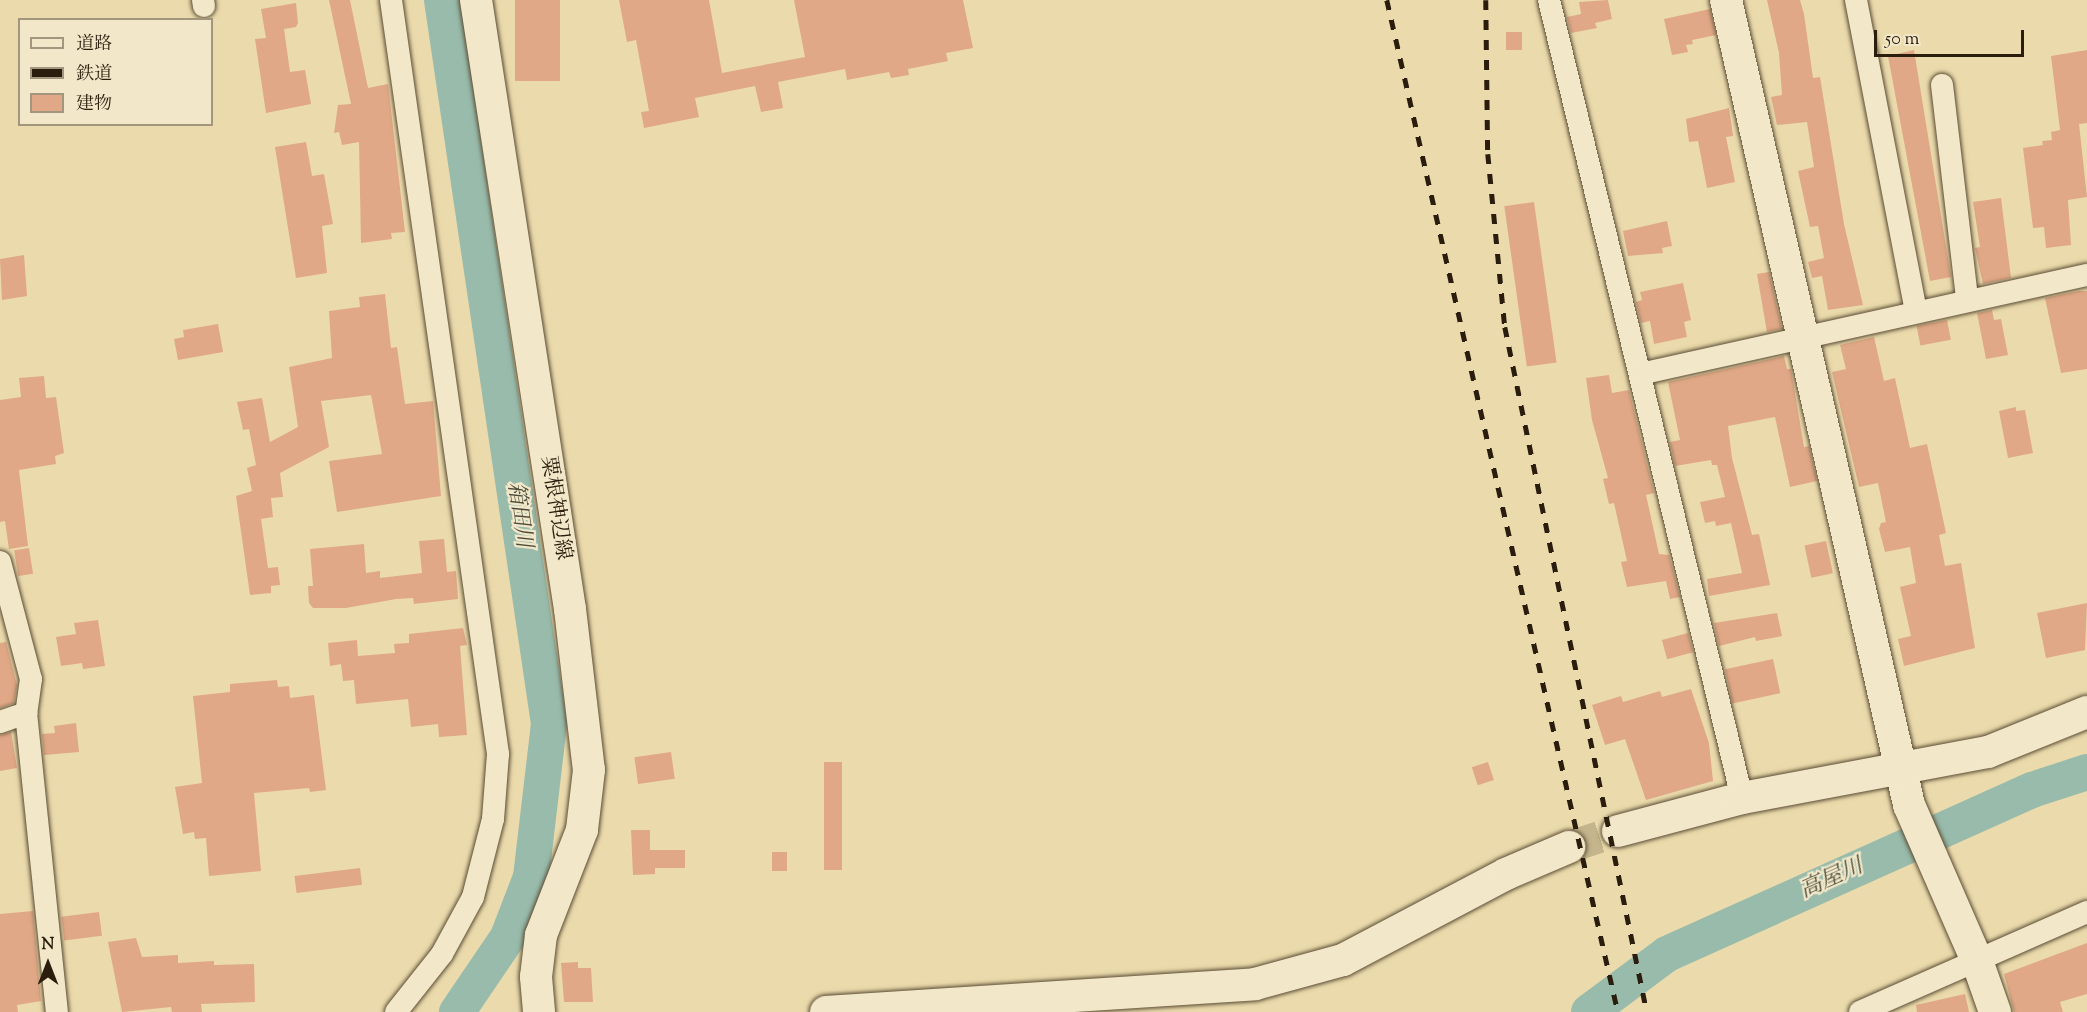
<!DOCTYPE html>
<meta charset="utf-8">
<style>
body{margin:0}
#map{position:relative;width:2087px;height:1012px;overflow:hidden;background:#ebdbac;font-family:"Sorts Mill Goudy","Noto Serif JP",serif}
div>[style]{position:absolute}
.river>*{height:36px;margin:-18px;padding:0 18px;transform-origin:18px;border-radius:18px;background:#98bbab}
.building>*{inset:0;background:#e0a886;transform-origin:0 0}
.secondary-tunnel>*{height:32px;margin-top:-16px;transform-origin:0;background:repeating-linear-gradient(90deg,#c5b58c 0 32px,transparent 0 48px)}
.roads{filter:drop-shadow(0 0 2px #5b4c35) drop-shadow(0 0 2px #5b4c35)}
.street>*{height:22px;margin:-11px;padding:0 11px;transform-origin:11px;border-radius:11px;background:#f2e8c9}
.secondary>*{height:32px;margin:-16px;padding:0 16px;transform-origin:16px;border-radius:16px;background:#f2e8c9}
.rail>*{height:4.5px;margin-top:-2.25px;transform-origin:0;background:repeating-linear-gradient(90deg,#2b1d0d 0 10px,transparent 0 20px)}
span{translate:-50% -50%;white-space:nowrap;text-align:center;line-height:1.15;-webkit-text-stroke:4.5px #f2e8c9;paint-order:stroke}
.street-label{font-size:21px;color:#2b1d0d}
.water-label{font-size:22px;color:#4c4c3c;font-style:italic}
.legend{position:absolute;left:18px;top:18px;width:195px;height:108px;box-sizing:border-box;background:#f2e8c9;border:2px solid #a2977e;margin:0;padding:8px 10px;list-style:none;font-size:18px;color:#2b1d0d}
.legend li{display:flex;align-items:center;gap:12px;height:30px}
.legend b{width:30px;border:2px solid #a2977e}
.north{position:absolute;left:18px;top:934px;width:60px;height:60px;-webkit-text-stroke:4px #f2e8c9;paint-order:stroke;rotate:0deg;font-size:16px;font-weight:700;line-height:24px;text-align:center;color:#2b1d0d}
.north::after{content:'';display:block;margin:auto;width:21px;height:27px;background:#2b1d0d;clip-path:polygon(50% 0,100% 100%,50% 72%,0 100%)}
.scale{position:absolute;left:1874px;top:30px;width:150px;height:27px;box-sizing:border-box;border:3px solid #2b1d0d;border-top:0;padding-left:8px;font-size:18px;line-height:21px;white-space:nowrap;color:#2b1d0d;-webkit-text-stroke:4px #f2e8c9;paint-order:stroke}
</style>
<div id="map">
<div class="river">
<div style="left:442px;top:0;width:732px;rotate:81.59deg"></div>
<div style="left:549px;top:724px;width:154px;rotate:96.7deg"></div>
<div style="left:531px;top:877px;width:64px;rotate:111deg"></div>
<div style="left:508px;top:937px;width:91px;rotate:124.2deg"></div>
<div style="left:1589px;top:1012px;width:97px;rotate:-36.6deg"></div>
<div style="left:1667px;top:954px;width:400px;rotate:-24.2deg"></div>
<div style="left:2032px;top:790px;width:58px;rotate:-18.1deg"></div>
</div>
<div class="building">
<div style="clip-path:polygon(329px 0,350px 0,368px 88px,388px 84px,405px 232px,391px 233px,392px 239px,361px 243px,359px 142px,342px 145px,339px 132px,334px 133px,338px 105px,351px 104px)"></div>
<div style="left:515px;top:0;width:45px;height:81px"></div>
<div style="clip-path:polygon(619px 0,709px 0,722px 73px,805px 57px,794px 0,963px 0,973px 48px,946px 53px,948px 61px,908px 69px,909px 75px,891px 78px,889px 72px,847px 80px,845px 69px,778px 82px,783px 108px,761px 112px,755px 86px,695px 98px,699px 117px,644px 128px,641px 112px,649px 111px,636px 40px,627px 42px)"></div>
<div style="clip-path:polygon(1608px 0,1612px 19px,1595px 23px,1597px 28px,1571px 33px,1567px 17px,1581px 14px,1579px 2px)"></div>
<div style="clip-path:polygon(1767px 0,1800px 0,1804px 14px,1813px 78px,1820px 77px,1844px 224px,1863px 305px,1828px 310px,1822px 276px,1812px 278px,1808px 262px,1824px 258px,1818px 226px,1810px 227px,1798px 171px,1814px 167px,1807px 122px,1777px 125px,1771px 97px,1782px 95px,1779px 53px)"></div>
<div style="clip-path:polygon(296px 3px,298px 23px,296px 27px,284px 29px,290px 72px,305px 70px,311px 104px,266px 113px,255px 39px,266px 38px,261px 9px)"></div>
<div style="clip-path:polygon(1710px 9px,1716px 35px,1692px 40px,1693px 44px,1686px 45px,1688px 52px,1672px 55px,1664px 19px)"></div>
<div style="left:1506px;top:32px;width:16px;height:18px"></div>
<div style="clip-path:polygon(1914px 50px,1951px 277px,1930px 281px,1888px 56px)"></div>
<div style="clip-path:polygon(2087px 50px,2087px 123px,2079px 124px,2087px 197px,2068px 200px,2071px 245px,2046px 248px,2044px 227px,2033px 228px,2023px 148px,2043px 145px,2042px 141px,2052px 140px,2051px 132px,2060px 130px,2051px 56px)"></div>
<div style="clip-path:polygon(1729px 108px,1733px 136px,1726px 137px,1735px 182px,1707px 188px,1698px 141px,1689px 142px,1686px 119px)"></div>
<div style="clip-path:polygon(306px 142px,312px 176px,324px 174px,333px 224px,322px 226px,327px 273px,296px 278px,275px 147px)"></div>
<div style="clip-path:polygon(2001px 198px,2011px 278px,1983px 284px,1975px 248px,1980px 247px,1973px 202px)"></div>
<div style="left:1534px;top:202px;width:162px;height:30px;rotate:82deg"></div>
<div style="clip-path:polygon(1667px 221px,1672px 246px,1662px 248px,1663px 253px,1628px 256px,1623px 231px)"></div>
<div style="clip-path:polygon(24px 255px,27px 296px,2px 300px,0 259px)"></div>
<div style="clip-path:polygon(1769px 272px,1782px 329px,1767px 332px,1757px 274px)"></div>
<div style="clip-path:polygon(1683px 283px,1691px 320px,1684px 322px,1687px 337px,1654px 344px,1650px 321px,1641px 323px,1636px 302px,1642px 300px,1640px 292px)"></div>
<div style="clip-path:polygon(2079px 291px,2087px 291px,2087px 369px,2061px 373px,2045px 298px)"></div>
<div style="clip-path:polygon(385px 294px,391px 348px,397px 347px,405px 404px,433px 401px,441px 496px,337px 512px,329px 461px,382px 454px,371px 395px,321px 401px,329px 447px,280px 473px,283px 497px,271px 498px,273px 517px,261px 519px,268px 568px,278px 567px,280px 585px,271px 586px,271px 593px,250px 595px,236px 496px,252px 491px,247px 468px,256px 465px,249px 429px,243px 430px,237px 402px,262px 398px,270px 442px,298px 427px,289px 367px,332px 358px,329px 311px,360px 307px,359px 297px)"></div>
<div style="clip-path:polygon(1992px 310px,1994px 320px,2001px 319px,2008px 355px,1986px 359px,1977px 313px)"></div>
<div style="left:1947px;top:320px;width:20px;height:31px;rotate:79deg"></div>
<div style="clip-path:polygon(218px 324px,223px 352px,178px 360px,174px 339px,184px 337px,183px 330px)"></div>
<div style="clip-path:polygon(1874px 337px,1884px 381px,1895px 378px,1910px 448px,1927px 444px,1946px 533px,1939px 535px,1945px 566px,1961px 563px,1975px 648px,1904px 666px,1898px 639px,1911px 636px,1900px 587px,1916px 583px,1910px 547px,1885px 552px,1879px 529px,1881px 523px,1886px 522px,1878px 483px,1859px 487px,1832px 372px,1846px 369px,1840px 345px)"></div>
<div style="clip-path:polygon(1784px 356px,1787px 369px,1791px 369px,1804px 447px,1809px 446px,1817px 481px,1790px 487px,1775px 417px,1728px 426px,1732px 458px,1752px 535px,1759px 534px,1770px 585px,1709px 596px,1707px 579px,1742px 573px,1731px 523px,1716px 526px,1715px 521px,1705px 523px,1700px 502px,1725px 497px,1717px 465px,1712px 465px,1711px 460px,1675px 466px,1670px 442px,1680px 440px,1668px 382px)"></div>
<div style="clip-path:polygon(1609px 375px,1612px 393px,1629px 390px,1654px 493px,1646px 495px,1659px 554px,1669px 555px,1680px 597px,1670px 599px,1666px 581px,1627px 587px,1621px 562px,1627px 561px,1614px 503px,1609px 504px,1603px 479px,1608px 478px,1592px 420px,1586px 378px)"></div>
<div style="clip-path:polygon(44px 376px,46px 398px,56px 397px,64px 453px,55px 456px,56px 464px,19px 470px,28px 546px,9px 549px,5px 521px,0 522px,0 400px,21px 397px,19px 378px)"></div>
<div style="clip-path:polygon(2016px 407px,2016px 411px,2025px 410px,2033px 453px,2008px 458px,1999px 411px)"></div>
<div style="clip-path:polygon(444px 539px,447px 572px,456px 571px,458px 599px,414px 604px,413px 598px,396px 599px,346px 608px,313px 608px,309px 603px,308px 586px,313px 586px,310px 549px,364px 544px,366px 573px,380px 571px,380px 578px,422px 573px,419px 541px)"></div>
<div style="left:1826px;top:541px;width:33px;height:22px;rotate:78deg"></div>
<div style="left:29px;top:548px;width:26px;height:15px;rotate:81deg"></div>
<div style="clip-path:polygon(2087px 603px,2085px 650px,2046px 658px,2037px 613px)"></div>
<div style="clip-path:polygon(1777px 613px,1782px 636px,1756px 641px,1755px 637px,1719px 646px,1714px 623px)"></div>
<div style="clip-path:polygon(98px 620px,105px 666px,83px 669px,82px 663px,61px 666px,56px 637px,76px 634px,74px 623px)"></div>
<div style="clip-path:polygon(463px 628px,467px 645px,460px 646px,467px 735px,439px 737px,438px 724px,411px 727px,408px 699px,356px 704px,354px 680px,343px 681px,341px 664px,330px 666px,328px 643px,357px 640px,358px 656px,395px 653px,394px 644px,409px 643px,409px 634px)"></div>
<div style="left:1688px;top:633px;width:20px;height:27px;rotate:75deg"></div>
<div style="clip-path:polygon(6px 642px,17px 685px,14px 703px,0 708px,0 643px)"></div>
<div style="left:1773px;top:659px;width:35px;height:49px;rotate:78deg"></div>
<div style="clip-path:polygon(277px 680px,278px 687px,289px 686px,290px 698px,314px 695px,326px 790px,310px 792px,309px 788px,254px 793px,261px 871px,209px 876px,206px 838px,195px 839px,194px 832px,183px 834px,175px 787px,202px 783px,193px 696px,230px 692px,230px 684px)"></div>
<div style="clip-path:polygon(1691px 689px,1709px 743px,1713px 781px,1646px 800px,1625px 739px,1605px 745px,1592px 705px,1621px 696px,1623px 702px,1660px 691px,1662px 697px)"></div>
<div style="clip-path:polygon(76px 723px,79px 752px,44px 755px,42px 734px,55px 733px,54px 726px)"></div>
<div style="clip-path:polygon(11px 732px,17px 768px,0 771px,0 735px)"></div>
<div style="left:671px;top:752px;width:27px;height:37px;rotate:82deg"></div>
<div style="left:824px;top:762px;width:18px;height:108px"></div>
<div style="left:1488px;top:762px;width:19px;height:17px;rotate:72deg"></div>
<div style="clip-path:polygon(631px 830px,650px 830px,650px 850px,685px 850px,685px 868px,655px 868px,655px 874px,633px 875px)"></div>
<div style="left:772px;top:852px;width:15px;height:19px"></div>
<div style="left:360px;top:868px;width:17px;height:66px;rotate:83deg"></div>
<div style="clip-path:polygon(33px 911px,41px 1001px,17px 1005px,18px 1012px,0 1012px,0 914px)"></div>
<div style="left:99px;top:912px;width:24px;height:38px;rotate:83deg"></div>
<div style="clip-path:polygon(136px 938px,142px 957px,178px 955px,178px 963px,214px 961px,214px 965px,254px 964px,255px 1002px,201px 1004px,202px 1012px,172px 1012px,171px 1007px,122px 1012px,108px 942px)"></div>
<div style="clip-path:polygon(2087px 943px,2087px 994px,2060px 1002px,2063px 1012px,2014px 1012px,2004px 974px)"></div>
<div style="clip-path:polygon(578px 962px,578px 968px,591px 968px,593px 1002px,564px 1002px,561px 963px)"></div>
<div style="clip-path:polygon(1965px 994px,1969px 1012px,1917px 1012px,1916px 1005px)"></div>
</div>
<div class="secondary-tunnel">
<div style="left:1569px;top:847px;width:52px;rotate:-18.1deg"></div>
</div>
<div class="roads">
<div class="street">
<div style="left:203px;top:0;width:6px;rotate:81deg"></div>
<div style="left:391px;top:0;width:762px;rotate:81.92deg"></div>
<div style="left:498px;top:754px;width:65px;rotate:94.4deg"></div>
<div style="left:493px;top:819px;width:81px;rotate:104.4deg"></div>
<div style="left:473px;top:897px;width:65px;rotate:118.5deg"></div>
<div style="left:442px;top:954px;width:74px;rotate:128.4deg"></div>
<div style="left:1549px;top:0;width:821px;rotate:76.4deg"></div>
<div style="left:1856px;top:0;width:317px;rotate:79.1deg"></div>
<div style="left:1942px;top:85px;width:215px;rotate:83.3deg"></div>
<div style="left:1640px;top:374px;width:458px;rotate:-12.5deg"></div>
<div style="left:0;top:562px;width:121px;rotate:75.2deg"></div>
<div style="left:31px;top:679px;width:34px;rotate:98deg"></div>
<div style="left:26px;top:713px;width:301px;rotate:84.1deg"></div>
<div style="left:0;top:722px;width:28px;rotate:-19deg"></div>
<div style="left:1860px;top:1012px;width:248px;rotate:-23.8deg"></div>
</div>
<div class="secondary">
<div style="left:476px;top:0;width:616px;rotate:81.23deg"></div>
<div style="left:570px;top:609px;width:162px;rotate:83.3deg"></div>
<div style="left:589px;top:770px;width:60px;rotate:96.7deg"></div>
<div style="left:582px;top:830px;width:113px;rotate:111.3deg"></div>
<div style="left:541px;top:935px;width:42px;rotate:96.8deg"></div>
<div style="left:536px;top:977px;width:35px;rotate:85deg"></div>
<div style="left:1726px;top:0;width:826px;rotate:77.19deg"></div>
<div style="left:1909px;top:805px;width:167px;rotate:66.4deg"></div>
<div style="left:1976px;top:958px;width:57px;rotate:70.6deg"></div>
<div style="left:1618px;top:831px;width:128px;rotate:-14.9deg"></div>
<div style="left:1742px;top:798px;width:250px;rotate:-10.6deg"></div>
<div style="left:1988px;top:752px;width:107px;rotate:-22deg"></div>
<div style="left:826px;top:1012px;width:430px;rotate:-3.7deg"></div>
<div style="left:1255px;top:984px;width:91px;rotate:-15.3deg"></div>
<div style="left:1343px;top:960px;width:184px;rotate:-27.8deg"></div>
<div style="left:1506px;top:874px;width:69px;rotate:-23.2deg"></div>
</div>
</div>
<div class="rail">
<div style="left:1387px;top:0;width:1038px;rotate:77.14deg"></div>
<div style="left:1486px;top:0;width:154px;rotate:89.3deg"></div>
<div style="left:1488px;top:154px;width:174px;rotate:84.4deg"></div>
<div style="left:1505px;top:327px;width:700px;rotate:78.29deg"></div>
</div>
<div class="street-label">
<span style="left:555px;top:508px;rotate:81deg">粟根神辺線</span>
</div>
<div class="water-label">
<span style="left:518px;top:515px;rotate:82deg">箱田川</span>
<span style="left:1832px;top:880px;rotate:-24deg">高屋川</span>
</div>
<ul class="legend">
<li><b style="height:8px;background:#f2e8c9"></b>道路</li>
<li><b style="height:8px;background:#2b1d0d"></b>鉄道</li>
<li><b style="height:16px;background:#e0a886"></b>建物</li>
</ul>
<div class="north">N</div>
<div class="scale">50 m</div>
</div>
